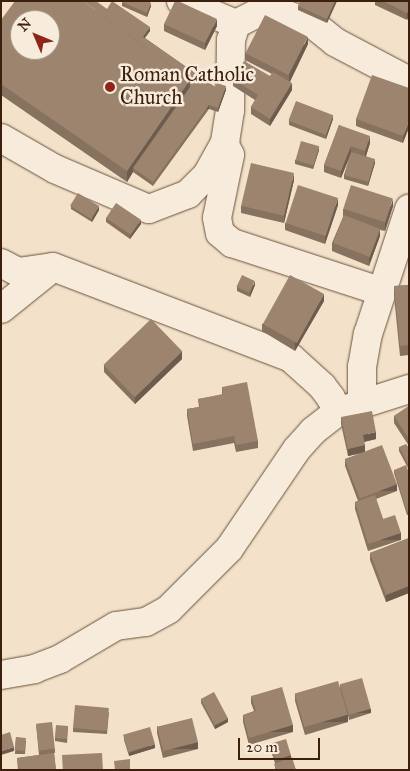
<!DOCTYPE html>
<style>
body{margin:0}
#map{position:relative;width:410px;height:771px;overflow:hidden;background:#f3e2c9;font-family:"IM FELL Great Primer",serif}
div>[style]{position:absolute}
.roads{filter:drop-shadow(0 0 1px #6a503d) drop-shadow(0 0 1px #6a503d)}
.minor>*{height:28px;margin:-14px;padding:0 14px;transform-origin:14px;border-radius:14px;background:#f7ecdc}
.wall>*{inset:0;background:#86725f}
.shaded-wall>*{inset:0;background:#6d5c4e;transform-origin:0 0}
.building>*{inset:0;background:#9c846f;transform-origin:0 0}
.dots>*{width:14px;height:14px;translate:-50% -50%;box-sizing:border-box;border:2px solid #f7ecdc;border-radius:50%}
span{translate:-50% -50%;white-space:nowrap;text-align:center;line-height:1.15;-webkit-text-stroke:5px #f7ecdc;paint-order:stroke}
.poi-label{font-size:20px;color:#3d1f0e}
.left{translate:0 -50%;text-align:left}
.frame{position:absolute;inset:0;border:2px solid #3d1f0e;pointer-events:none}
.north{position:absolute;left:10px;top:10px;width:50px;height:50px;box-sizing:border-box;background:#f7ecdc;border:1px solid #ad9a8a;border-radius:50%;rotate:315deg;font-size:14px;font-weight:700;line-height:20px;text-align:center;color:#3d1f0e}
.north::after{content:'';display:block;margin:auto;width:18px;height:22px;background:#8f2418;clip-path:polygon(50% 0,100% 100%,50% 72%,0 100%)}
.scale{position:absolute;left:238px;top:738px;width:82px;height:22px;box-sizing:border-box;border:2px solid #3d1f0e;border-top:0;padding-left:6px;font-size:15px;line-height:18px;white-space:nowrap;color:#3d1f0e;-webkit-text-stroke:4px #f7ecdc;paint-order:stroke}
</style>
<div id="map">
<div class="roads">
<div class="minor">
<div style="left:181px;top:1px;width:60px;rotate:22.7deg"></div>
<div style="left:236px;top:24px;width:27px;rotate:-27deg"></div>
<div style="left:260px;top:12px;width:19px"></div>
<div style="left:279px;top:12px;width:37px;rotate:20deg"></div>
<div style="left:314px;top:25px;width:27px;rotate:39deg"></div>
<div style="left:335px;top:42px;width:84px;rotate:27.8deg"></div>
<div style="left:1px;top:138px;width:62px;rotate:29.9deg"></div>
<div style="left:55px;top:169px;width:102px;rotate:23.1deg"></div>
<div style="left:149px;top:209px;width:42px;rotate:-21deg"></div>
<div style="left:188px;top:194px;width:27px;rotate:-45deg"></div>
<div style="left:207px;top:175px;width:38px;rotate:-61deg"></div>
<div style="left:225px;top:142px;width:32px;rotate:-81deg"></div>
<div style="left:230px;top:110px;width:70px;rotate:-89.2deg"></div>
<div style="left:231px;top:40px;width:17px;rotate:-73deg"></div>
<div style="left:228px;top:151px;width:4px;rotate:63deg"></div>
<div style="left:230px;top:155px;width:64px;rotate:101.7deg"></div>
<div style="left:217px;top:218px;width:15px;rotate:79deg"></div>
<div style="left:220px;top:233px;width:16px;rotate:40deg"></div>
<div style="left:232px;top:243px;width:156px;rotate:18deg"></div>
<div style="left:1px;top:263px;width:19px;rotate:28deg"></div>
<div style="left:18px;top:272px;width:35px;rotate:-8deg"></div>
<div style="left:53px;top:267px;width:255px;rotate:20.9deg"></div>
<div style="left:291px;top:358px;width:42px;rotate:42.1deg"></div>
<div style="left:322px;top:386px;width:15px;rotate:53deg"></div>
<div style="left:331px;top:398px;width:15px;rotate:67deg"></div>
<div style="left:1px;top:309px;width:65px;rotate:-38.8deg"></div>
<div style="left:362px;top:405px;width:38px;rotate:-90deg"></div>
<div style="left:362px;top:367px;width:34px;rotate:-80deg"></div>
<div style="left:368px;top:334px;width:132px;rotate:-71.8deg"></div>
<div style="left:1px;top:675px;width:34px;rotate:-10deg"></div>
<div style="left:34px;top:669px;width:28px;rotate:-21deg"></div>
<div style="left:60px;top:659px;width:65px;rotate:-30.5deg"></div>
<div style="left:116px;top:626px;width:30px;rotate:-8deg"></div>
<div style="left:146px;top:622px;width:26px;rotate:-29deg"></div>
<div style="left:169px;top:609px;width:85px;rotate:-45deg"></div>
<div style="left:229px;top:549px;width:121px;rotate:-55.8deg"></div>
<div style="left:297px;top:449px;width:24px;rotate:-48deg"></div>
<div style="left:313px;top:431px;width:31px;rotate:-38deg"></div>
<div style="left:337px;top:412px;width:76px;rotate:-17.7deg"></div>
</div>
</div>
<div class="wall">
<div style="clip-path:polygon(337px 1px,327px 23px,298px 10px,298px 6px)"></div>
<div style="clip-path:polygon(375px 1px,409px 1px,407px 20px,375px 5px)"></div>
<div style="clip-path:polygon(122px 2px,151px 6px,147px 17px,122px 6px)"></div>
<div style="clip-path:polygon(107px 9px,150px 31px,145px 38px,215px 87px,226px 90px,218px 112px,209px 109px,153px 186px,133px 172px,127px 182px,1px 95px,1px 20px)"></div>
<div style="clip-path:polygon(164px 24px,217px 26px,205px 50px,164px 31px)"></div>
<div style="clip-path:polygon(308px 44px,290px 82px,292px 90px,270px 126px,251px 114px,251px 107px,255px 100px,233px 86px,233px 79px,270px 76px,272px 74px,245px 60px,245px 53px)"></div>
<div style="clip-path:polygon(409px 88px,403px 143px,356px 126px,356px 119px)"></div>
<div style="clip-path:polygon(333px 119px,326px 139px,289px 125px,289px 121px)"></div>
<div style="clip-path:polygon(339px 125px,370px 143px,366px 156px,375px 163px,368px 186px,344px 179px,344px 175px,350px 156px,341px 178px,324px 172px,324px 165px)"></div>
<div style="clip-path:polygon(319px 150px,313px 169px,295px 164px,295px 160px)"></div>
<div style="clip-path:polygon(294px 180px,284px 223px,241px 213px,241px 206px)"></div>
<div style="clip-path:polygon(338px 205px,325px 244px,285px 230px,285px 223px)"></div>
<div style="clip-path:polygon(71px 206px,99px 210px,92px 222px,71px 209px)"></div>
<div style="clip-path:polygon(393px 206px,385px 231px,380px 230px,380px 236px,369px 266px,332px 251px,332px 243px,343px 217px,343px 209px)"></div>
<div style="clip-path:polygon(106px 218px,141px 224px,130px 239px,106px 222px)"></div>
<div style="clip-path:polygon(255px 285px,250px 297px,237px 291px,237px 287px)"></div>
<div style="clip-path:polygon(409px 285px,409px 355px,400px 356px,394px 296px,394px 286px)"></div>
<div style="clip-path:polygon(324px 301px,295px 351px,262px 331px,262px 324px)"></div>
<div style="clip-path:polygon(182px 359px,135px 404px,104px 372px,104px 365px)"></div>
<div style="clip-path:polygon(222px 387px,258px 441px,258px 448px,236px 452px,234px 443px,193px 451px,187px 416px,187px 409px,199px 407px,198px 399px,222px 395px)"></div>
<div style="clip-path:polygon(409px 406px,409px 446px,394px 423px,394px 416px)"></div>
<div style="clip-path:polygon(341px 417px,376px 439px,364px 442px,365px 452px,397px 491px,376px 499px,383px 519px,401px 540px,368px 551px,355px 509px,355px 502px,358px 501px,345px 466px,345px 459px,363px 453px,348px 456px,341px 424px)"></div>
<div style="clip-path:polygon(399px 447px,409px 448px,409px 470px,399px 451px)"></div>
<div style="clip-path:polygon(394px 470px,409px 473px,409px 515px,407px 515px,394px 473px)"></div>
<div style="clip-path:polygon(409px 538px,409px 593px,386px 602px,370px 560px,370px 553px)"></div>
<div style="clip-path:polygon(340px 685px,371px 713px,349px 720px,348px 715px,348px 722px,305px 735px,295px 701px,295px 694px,340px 688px)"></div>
<div style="clip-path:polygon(251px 696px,293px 732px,249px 745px,243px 722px,243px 715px,254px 711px,251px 703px)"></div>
<div style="clip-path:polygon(201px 699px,228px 722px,215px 729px,201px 703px)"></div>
<div style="clip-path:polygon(109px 712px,107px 734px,73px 732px,73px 728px)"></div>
<div style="clip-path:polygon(36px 724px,55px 749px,55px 753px,54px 753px,56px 770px,18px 770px,17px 758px,39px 755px)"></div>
<div style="clip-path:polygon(68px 726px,67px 743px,55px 741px,55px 738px)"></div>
<div style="clip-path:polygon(157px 726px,198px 749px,163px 758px,157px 733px)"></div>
<div style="clip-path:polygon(124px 736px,155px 748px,129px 756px,124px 740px)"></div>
<div style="clip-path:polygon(16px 737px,26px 741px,25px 754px,15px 754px)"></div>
<div style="clip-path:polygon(270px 744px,291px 758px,296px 770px,275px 770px,275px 763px,270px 748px)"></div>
</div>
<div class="shaded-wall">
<div style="clip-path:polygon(335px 1px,337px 1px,327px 23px,327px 19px)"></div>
<div style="clip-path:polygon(151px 3px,151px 6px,147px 17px,147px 13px)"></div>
<div style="clip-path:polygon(409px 10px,409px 17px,407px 20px,407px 13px)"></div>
<div style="clip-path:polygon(217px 19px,217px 26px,205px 50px,205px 43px)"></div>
<div style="clip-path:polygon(150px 27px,150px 31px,143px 40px,143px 37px)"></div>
<div style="clip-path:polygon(308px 37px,308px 44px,289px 83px,289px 75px)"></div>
<div style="clip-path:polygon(190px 80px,190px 91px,133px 168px,133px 172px,127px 182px,127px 171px)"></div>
<div style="clip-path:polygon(292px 83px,292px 90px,270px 126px,270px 119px)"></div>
<div style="clip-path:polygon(226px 86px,226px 90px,218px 112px,218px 108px)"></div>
<div style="left:209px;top:105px;width:4px;height:95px;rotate:90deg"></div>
<div style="clip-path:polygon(333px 115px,333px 119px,326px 139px,326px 135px)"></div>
<div style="clip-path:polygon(409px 121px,409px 128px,403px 143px,403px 136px)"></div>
<div style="clip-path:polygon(370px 136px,370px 143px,365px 159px,365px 151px)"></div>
<div style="clip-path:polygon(319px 146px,319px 150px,313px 169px,313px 165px)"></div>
<div style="clip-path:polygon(351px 146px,351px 153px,341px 178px,341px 171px)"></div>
<div style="clip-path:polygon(375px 159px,375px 163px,368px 186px,368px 182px)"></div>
<div style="clip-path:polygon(294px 173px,294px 180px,284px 223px,284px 216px)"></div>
<div style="clip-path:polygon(338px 198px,338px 205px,325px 244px,325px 237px)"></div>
<div style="clip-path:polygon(393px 199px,393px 206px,385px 231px,385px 224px)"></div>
<div style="clip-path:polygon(99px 206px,99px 210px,92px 222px,92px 218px)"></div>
<div style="clip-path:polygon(141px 220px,141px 224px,130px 239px,130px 235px)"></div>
<div style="clip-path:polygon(380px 229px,380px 236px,369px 266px,369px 258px)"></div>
<div style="clip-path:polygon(255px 281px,255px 285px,250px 297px,250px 293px)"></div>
<div style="clip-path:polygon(324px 294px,324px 301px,295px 351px,295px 343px)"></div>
<div style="clip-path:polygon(182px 351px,182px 359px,135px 404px,135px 397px)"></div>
<div style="clip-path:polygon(376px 432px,376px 439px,363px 442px,363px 435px)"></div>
<div style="clip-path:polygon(365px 445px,365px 452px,348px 456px,348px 449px)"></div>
<div style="left:397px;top:484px;width:7px;height:40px;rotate:90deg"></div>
<div style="left:401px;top:533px;width:7px;height:35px;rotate:90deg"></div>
<div style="clip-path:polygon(409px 586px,409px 593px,386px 602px,386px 595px)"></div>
<div style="left:371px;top:709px;width:4px;height:23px;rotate:90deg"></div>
<div style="left:348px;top:715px;width:7px;height:45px;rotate:90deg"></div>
<div style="clip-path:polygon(228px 718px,228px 722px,215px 729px,215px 725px)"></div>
<div style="left:293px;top:725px;width:7px;height:46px;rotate:90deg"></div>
<div style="left:198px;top:742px;width:7px;height:36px;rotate:90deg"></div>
<div style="clip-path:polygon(155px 744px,155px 748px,129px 756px,129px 753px)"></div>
<div style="clip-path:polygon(14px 747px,14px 751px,1px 755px,1px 751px)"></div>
<div style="left:291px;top:755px;width:4px;height:17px;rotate:90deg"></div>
</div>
<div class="building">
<div style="clip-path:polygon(evenodd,15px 1px,83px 1px,190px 80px,127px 171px,1px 84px,1px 20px,15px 1px,20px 20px,50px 20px,50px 50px,20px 50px,20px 20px)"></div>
<div style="clip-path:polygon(83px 1px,96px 1px,107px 9px,112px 1px,150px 27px,143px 37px,215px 87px,217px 83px,226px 86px,218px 108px,209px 105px,153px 182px,133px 168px,190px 87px,190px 80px)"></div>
<div style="clip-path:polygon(122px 1px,148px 1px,151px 3px,147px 13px,122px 2px)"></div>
<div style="clip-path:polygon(175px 1px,178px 1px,217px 19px,205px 43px,164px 24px)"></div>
<div style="clip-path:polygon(300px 1px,335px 1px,327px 19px,298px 6px)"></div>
<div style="clip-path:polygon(383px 1px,409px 1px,409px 10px,407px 13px)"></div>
<div style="left:265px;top:15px;width:48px;height:43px;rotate:27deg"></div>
<div style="clip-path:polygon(244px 61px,270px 76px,273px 72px,292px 83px,270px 119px,251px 107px,258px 95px,233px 79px)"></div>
<div style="clip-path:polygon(372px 75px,409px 88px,409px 121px,403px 136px,356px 119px)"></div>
<div style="left:296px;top:101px;width:40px;height:21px;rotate:21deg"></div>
<div style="clip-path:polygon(339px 125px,370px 136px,365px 151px,351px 146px,341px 171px,324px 165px)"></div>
<div style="left:301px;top:141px;width:19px;height:20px;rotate:16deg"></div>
<div style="left:351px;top:152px;width:25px;height:24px;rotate:16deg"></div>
<div style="left:251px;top:163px;width:44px;height:44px;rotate:13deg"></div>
<div style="left:298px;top:185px;width:42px;height:40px;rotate:18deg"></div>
<div style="left:351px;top:185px;width:44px;height:25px;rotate:18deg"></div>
<div style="left:78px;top:193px;width:25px;height:15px;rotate:32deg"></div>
<div style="left:116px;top:203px;width:30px;height:18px;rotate:34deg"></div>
<div style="left:344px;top:215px;width:39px;height:30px;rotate:21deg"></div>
<div style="left:242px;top:275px;width:14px;height:13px;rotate:25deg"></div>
<div style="left:290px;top:275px;width:39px;height:56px;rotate:29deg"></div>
<div style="clip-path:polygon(409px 285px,409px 345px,400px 346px,394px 286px)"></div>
<div style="left:151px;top:319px;width:45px;height:66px;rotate:46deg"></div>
<div style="clip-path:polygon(247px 382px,258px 441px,236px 445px,234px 436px,193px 444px,187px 409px,200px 407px,198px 399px,223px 394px,222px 387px)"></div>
<div style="clip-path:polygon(409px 406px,409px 439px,394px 416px)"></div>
<div style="clip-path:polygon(372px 411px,376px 432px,363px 435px,365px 445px,348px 449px,341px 417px)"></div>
<div style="clip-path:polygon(406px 444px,409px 448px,409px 466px,399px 447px)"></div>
<div style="left:382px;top:445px;width:42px;height:40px;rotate:69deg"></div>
<div style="clip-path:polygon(406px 465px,409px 473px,409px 511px,407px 512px,394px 470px)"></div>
<div style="clip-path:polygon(375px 495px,383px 519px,395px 515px,401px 533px,368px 544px,355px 502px)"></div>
<div style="clip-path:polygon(409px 538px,409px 586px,386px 595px,370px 553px)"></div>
<div style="left:362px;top:678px;width:32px;height:23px;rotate:74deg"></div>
<div style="left:338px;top:681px;width:35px;height:45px;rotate:74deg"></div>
<div style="clip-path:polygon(282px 687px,293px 725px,249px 738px,243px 715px,256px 711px,251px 696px)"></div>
<div style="left:214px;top:692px;width:30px;height:15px;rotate:62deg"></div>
<div style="left:75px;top:705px;width:34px;height:23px;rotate:5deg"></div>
<div style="left:192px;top:718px;width:25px;height:36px;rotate:76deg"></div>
<div style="left:52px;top:722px;width:27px;height:16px;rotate:84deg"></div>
<div style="left:56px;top:725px;width:12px;height:13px;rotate:5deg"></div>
<div style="left:150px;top:727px;width:18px;height:28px;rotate:74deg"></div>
<div style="clip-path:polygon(10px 732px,14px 747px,1px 751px,1px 735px)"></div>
<div style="left:16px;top:737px;width:10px;height:13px;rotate:6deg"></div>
<div style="left:286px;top:739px;width:17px;height:17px;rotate:73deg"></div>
<div style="clip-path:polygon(54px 753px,56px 770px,19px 770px,17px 758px)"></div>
<div style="left:102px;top:753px;width:17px;height:40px;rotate:87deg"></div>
<div style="clip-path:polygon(292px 757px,296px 770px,276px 770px,274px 764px)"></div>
<div style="clip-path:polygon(130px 759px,130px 770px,115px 770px,114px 761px)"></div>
</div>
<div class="dots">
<div style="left:110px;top:87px;background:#8f2418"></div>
</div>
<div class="poi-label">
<span class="left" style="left:120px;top:86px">Roman Catholic<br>Church</span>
</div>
<div class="frame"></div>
<div class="north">N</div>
<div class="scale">20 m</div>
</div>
